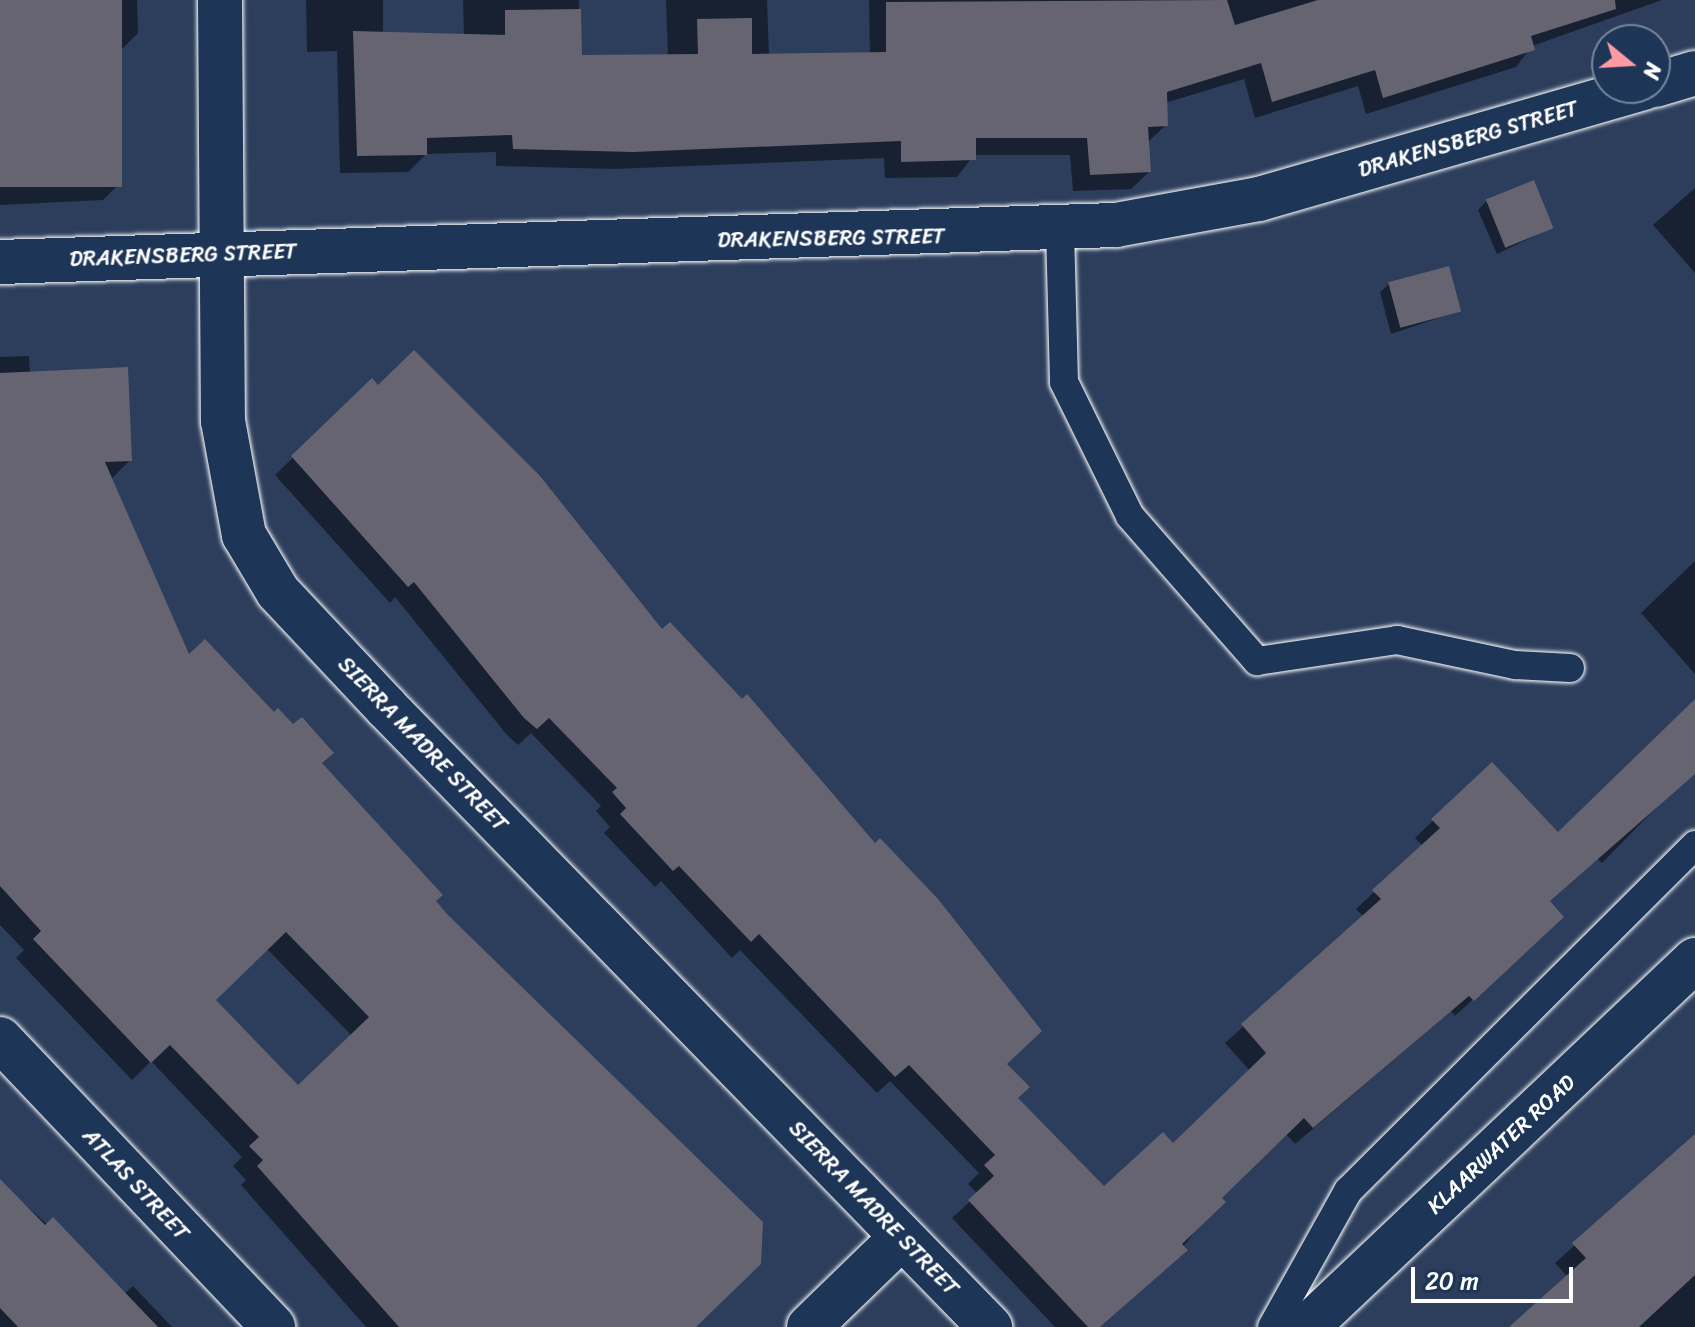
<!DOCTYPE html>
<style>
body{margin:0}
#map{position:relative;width:1695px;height:1327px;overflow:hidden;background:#2c3e5c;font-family:Sriracha,sans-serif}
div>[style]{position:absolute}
.shadow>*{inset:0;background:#0007}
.building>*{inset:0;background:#666470;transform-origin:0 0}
.roads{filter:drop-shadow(0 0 2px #fff) drop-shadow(0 0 2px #fff)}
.service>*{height:28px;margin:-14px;padding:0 14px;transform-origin:14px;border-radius:14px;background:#1d3557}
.minor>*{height:44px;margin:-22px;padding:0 22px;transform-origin:22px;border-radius:22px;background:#1d3557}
.tertiary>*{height:44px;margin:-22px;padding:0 22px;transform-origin:22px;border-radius:22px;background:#1d3557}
span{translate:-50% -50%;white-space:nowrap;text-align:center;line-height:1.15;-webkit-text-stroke:6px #1d3557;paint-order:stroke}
.street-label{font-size:22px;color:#fff}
.north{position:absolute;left:1591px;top:24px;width:80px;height:80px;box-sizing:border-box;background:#1d3557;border:2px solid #77869a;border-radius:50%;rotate:108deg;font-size:22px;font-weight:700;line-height:32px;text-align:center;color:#fff}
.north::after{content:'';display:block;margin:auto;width:28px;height:36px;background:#ff9aa2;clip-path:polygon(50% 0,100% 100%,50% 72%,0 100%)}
.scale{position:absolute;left:1411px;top:1267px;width:162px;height:36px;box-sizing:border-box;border:4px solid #fff;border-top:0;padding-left:10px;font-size:24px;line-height:28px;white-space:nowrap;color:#fff;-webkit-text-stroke:6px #1d3557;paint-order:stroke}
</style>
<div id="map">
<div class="shadow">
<div style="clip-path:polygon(0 0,137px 0,138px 33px,122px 49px,117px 76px,122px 181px,103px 200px,0 205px)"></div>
<div style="clip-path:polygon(306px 0,383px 0,383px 34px,464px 36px,463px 0,579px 0,580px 57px,668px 56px,666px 0,767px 0,769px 56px,870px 54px,869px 0,1662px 0,1532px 46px,1516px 67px,1366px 114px,1358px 86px,1255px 118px,1244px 79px,1165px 103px,1166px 125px,1148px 142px,1149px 172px,1131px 189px,1073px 191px,1070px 155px,974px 155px,957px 177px,885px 178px,884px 158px,614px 169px,496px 166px,496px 152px,426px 154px,408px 172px,340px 173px,337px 51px,307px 52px)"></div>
<div style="clip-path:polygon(1695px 188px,1695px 273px,1653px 225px)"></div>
<div style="clip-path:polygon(1487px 201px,1551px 228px,1497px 254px,1478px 210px)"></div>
<div style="clip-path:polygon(1389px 284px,1459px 311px,1391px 334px,1380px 292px)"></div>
<div style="clip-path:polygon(evenodd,29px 356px,30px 373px,130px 460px,112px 478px,189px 657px,320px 763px,434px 901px,693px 1327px,366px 1327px,241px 1185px,246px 1180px,233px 1166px,242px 1157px,151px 1061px,132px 1080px,16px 958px,24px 950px,0 925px,0 357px,29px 356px,267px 949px,352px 1036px,298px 1088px,214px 1001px,267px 949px)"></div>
<div style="clip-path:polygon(372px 381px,1005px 1064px,1015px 1098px,1104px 1189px,1173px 1146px,1250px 1071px,1225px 1043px,1364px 917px,1356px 909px,1423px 846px,1415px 838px,1491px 765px,1558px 835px,1695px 702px,1695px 768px,1602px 863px,1597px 858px,1548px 902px,1544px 934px,1455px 1016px,1451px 1011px,1295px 1144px,1286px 1134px,1220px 1198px,1168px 1267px,1100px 1327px,1055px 1327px,952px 1218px,978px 1194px,968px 1184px,979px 1173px,890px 1081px,877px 1093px,740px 950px,732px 958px,661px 881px,655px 887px,604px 833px,610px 827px,596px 811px,601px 806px,531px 733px,518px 745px,507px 735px,395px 597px,390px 603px,275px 475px)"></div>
<div style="clip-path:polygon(1695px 561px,1695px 674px,1641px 613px)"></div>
<div style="clip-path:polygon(1695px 1136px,1695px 1327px,1516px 1327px,1568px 1277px,1555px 1263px)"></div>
<div style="clip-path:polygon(0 1182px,124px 1294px,133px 1286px,172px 1327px,0 1327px)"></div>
</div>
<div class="building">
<div style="left:0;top:0;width:122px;height:187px"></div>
<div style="clip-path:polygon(1227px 0,1235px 25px,1318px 0,1615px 0,1616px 9px,1531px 36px,1535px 50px,1383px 98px,1375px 70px,1272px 102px,1261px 63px,1167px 92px,1168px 126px,1148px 127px,1151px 172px,1090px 175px,1087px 138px,976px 138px,976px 160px,901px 162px,901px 141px,633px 152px,513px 149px,512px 135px,427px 138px,427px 155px,357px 156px,353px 31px,505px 35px,505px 10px,581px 9px,582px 55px,698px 54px,697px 19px,752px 18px,752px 54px,886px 52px,886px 2px)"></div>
<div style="left:1534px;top:180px;width:52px;height:52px;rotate:68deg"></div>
<div style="left:1449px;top:266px;width:47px;height:63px;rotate:75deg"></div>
<div style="clip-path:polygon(414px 350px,540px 476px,662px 629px,670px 622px,742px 699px,747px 694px,875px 843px,880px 838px,938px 899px,1042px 1031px,1007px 1064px,1030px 1087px,1018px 1098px,1104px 1186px,1163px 1132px,1173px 1143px,1266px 1053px,1241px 1024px,1381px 899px,1372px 890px,1440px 828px,1431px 819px,1492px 762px,1558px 832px,1695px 699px,1695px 774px,1550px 901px,1564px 917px,1474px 1001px,1469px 996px,1313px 1128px,1304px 1118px,1222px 1198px,1226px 1202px,1182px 1244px,1188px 1250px,1100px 1327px,1088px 1327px,968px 1200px,994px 1176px,984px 1165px,995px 1155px,909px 1065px,895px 1077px,759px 934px,751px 942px,679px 866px,673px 871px,620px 814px,626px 808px,612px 792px,617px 788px,549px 718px,537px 729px,524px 718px,414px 582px,408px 587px,291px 456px,372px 378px,378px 385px)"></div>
<div style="clip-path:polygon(evenodd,128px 367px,132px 461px,105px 462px,189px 654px,205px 639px,274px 712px,278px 708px,293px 724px,302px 717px,334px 753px,322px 763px,443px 895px,436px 901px,447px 914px,763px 1222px,761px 1264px,696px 1327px,399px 1327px,257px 1166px,263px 1160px,249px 1146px,259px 1137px,170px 1045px,151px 1063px,33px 939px,41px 931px,0 886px,0 373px,128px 367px,286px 932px,369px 1017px,298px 1085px,216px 1000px,286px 932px)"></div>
<div style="clip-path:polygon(1695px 1134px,1695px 1275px,1639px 1327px,1509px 1327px,1586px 1258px,1572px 1243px)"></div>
<div style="clip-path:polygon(0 1179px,45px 1225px,53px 1217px,158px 1327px,18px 1327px,0 1308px)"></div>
</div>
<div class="roads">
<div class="service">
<div style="left:1060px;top:229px;width:153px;rotate:88.5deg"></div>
<div style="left:1064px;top:382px;width:149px;rotate:63.8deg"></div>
<div style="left:1130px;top:516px;width:193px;rotate:48.8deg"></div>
<div style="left:1257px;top:661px;width:142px;rotate:-8.5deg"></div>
<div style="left:1397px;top:640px;width:121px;rotate:12deg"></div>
<div style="left:1515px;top:665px;width:55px;rotate:3.1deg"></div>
<div style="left:1272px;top:1327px;width:156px;rotate:-60.8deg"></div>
<div style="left:1348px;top:1191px;width:490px;rotate:-44.9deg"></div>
</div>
<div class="minor">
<div style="left:220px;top:0;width:421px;rotate:89.6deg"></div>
<div style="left:223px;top:421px;width:116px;rotate:79.6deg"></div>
<div style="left:244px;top:535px;width:66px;rotate:59.2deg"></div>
<div style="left:278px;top:592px;width:158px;rotate:46.8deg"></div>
<div style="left:386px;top:707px;width:866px;rotate:45.75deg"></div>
<div style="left:1655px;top:85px;width:42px;rotate:-16.7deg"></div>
<div style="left:0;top:262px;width:1117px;rotate:-1.9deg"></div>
<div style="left:1116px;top:225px;width:145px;rotate:-10.3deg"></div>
<div style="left:1259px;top:199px;width:401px;rotate:-16.1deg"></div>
<div style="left:0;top:1039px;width:397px;rotate:46.5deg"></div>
<div style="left:809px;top:1327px;width:129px;rotate:-44.1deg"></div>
</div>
<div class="tertiary">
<div style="left:1307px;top:1327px;width:534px;rotate:-43.41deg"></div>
</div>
</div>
<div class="street-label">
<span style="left:1468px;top:139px;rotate:-16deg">DRAKENSBERG STREET</span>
<span style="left:831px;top:238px;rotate:-1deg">DRAKENSBERG STREET</span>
<span style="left:183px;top:255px;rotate:-2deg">DRAKENSBERG STREET</span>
<span style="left:423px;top:744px;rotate:46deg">SIERRA MADRE STREET</span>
<span style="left:1501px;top:1144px;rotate:-43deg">KLAARWATER ROAD</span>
<span style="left:136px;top:1184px;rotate:47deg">ATLAS STREET</span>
<span style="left:874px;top:1208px;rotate:46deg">SIERRA MADRE STREET</span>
</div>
<div class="north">N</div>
<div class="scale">20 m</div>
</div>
